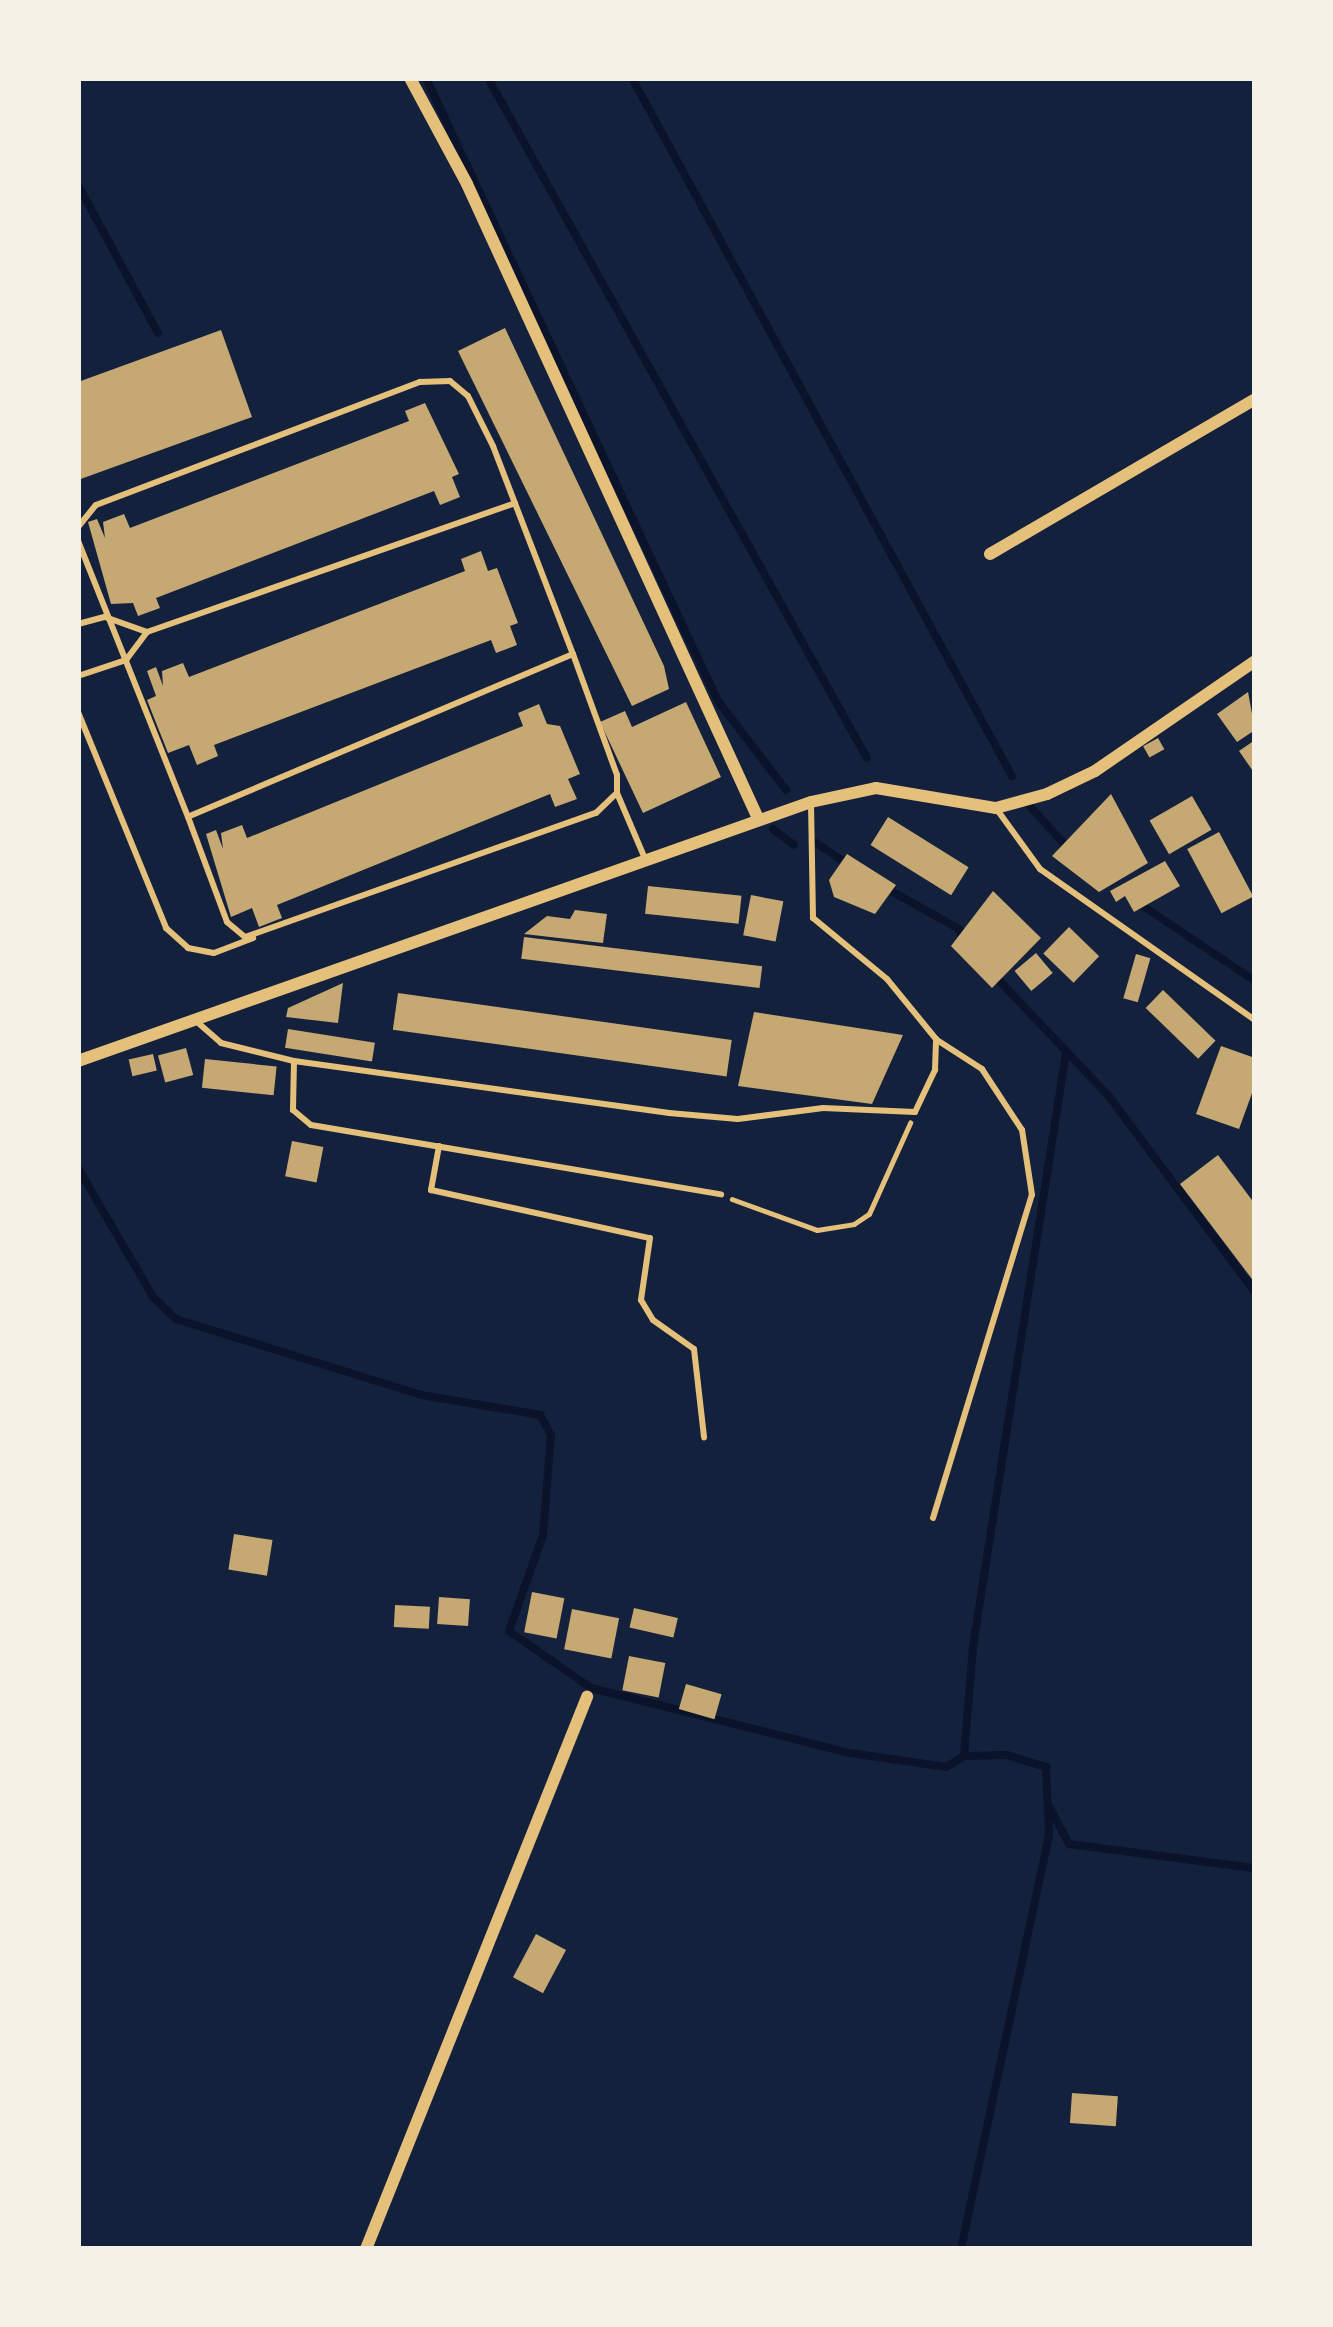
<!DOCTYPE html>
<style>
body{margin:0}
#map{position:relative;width:1333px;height:2327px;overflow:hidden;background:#14213d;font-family:Merriweather,serif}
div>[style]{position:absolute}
.stream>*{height:8px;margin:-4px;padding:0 4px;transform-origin:4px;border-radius:4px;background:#0b132b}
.building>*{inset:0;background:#c6a872;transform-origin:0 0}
.path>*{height:4.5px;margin:-2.25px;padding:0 2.25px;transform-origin:2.25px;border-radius:2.25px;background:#e5c07b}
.service>*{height:6px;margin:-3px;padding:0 3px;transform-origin:3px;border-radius:3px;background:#e5c07b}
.minor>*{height:12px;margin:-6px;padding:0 6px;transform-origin:6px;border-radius:6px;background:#e5c07b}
span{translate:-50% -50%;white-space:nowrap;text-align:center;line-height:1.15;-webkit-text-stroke:9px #f6f1e7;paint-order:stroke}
.frame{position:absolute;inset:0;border:81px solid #f6f1e7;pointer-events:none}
</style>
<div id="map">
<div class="stream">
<div style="left:426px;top:78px;width:688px;rotate:64.89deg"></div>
<div style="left:718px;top:701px;width:112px;rotate:52.6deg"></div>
<div style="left:488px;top:78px;width:778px;rotate:60.87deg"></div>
<div style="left:632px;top:78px;width:795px;rotate:61.44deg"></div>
<div style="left:78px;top:185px;width:168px;rotate:61.6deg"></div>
<div style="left:1027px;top:803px;width:61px;rotate:47.7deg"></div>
<div style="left:773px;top:829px;width:26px;rotate:37deg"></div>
<div style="left:816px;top:843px;width:42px;rotate:33.3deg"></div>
<div style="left:884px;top:887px;width:86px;rotate:29.2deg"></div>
<div style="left:959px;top:929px;width:13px;rotate:67deg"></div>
<div style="left:1137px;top:902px;width:142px;rotate:33.8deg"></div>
<div style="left:993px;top:974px;width:167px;rotate:46.5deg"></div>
<div style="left:1108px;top:1095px;width:246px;rotate:53.3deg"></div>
<div style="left:78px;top:1168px;width:149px;rotate:59.8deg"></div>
<div style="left:153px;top:1297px;width:32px;rotate:44deg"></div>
<div style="left:176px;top:1319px;width:257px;rotate:17.2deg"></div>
<div style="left:421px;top:1395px;width:121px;rotate:9.5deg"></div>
<div style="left:540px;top:1415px;width:23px;rotate:61deg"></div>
<div style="left:551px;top:1435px;width:100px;rotate:94.6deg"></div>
<div style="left:543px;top:1535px;width:102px;rotate:109.5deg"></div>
<div style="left:509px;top:1631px;width:100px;rotate:34.8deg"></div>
<div style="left:591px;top:1688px;width:267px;rotate:14.1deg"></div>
<div style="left:850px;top:1753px;width:97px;rotate:8.3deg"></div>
<div style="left:946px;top:1767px;width:21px;rotate:-31deg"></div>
<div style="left:964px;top:1756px;width:43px;rotate:-1.3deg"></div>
<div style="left:1007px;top:1755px;width:41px;rotate:17.1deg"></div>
<div style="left:1046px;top:1767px;width:68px;rotate:87.5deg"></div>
<div style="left:1049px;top:1835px;width:423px;rotate:102deg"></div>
<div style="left:964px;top:1756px;width:110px;rotate:-85.3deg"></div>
<div style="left:973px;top:1646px;width:600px;rotate:-81.09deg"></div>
<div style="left:1050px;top:1808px;width:41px;rotate:62.2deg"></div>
<div style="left:1069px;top:1844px;width:188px;rotate:7.4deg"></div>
</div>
<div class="building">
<div style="clip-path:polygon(505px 328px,664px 666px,669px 689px,632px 706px,458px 351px)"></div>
<div style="clip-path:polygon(221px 330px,252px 417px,78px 480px,78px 382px)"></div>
<div style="clip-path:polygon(425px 403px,459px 474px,452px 477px,460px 497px,440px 505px,434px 491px,156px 598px,160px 608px,138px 616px,133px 603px,111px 604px,88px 522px,97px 519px,105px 538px,103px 522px,124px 514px,130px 528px,409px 421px,405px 411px)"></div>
<div style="clip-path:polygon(481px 551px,488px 571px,497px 568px,518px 623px,510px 626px,517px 645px,496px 653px,491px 640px,214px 745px,218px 756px,197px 765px,189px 745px,168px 753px,147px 700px,156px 696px,147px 671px,156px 667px,163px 686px,162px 671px,183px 663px,189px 677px,465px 571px,461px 559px)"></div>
<div style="clip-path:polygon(1248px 692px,1255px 730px,1237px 742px,1217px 714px)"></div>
<div style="clip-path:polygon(686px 702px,721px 777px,643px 813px,600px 722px,625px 711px,632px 727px)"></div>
<div style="clip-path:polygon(539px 704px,547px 724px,560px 726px,580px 774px,568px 779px,577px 799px,555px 807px,550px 794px,277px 905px,282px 918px,259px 927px,252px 908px,231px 917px,206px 834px,216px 830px,223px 849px,221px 833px,242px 825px,247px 838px,523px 726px,518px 713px)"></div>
<div style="left:1158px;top:738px;width:13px;height:17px;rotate:61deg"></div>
<div style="clip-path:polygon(1255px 740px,1255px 774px,1239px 751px)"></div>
<div style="clip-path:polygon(1111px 794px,1148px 863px,1099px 892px,1052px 856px)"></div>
<div style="left:1192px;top:796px;width:39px;height:49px;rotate:60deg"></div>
<div style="left:888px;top:817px;width:95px;height:33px;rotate:32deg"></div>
<div style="left:1219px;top:832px;width:73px;height:36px;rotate:62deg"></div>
<div style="clip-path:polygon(847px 854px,896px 885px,875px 914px,834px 897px,829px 880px)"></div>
<div style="clip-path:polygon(1165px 861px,1180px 886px,1134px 912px,1125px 896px,1116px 902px,1110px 891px)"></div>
<div style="left:648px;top:886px;width:94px;height:28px;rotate:6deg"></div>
<div style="clip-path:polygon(993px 891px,1041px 938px,992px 988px,951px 946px)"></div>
<div style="left:751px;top:895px;width:33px;height:41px;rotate:11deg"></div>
<div style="clip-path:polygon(575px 910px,607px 914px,603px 943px,524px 934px,547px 916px,570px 919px)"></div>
<div style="left:1069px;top:927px;width:42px;height:37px;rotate:44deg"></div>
<div style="left:524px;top:937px;width:240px;height:22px;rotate:7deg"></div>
<div style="left:1036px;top:953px;width:26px;height:28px;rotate:50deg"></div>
<div style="left:1136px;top:954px;width:15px;height:46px;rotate:16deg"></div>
<div style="clip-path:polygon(343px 983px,338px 1023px,286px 1017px,288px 1008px)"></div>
<div style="left:1163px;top:990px;width:73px;height:25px;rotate:44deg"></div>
<div style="left:398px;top:993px;width:337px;height:37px;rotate:8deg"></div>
<div style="clip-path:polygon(754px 1012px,903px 1035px,872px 1104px,738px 1086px)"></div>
<div style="left:288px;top:1029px;width:88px;height:19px;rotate:9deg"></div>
<div style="clip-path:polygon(1221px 1046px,1255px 1058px,1255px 1085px,1239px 1129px,1196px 1114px)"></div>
<div style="left:186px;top:1048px;width:28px;height:29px;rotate:75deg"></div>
<div style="left:153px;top:1054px;width:17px;height:25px;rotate:77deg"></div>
<div style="left:205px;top:1059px;width:72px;height:29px;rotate:6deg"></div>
<div style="left:292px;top:1141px;width:32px;height:36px;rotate:11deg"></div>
<div style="clip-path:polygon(1218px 1155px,1255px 1204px,1255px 1283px,1180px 1184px)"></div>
<div style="left:234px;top:1534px;width:39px;height:36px;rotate:9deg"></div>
<div style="left:532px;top:1592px;width:33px;height:41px;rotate:11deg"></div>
<div style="left:439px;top:1597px;width:31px;height:27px;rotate:4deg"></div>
<div style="left:395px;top:1605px;width:35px;height:22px;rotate:3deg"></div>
<div style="left:634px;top:1608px;width:45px;height:20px;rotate:13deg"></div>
<div style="left:572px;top:1609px;width:48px;height:41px;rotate:11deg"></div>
<div style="left:629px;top:1656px;width:37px;height:35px;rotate:11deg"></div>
<div style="left:686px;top:1684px;width:37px;height:26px;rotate:16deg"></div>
<div style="left:536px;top:1934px;width:34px;height:49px;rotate:28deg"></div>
<div style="left:1072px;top:2093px;width:46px;height:30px;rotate:4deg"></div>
</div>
<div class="path">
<div style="left:732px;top:1199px;width:90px;rotate:20deg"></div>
<div style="left:817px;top:1230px;width:37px;rotate:-9deg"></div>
<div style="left:854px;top:1224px;width:18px;rotate:-34deg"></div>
<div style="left:869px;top:1214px;width:100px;rotate:-65.7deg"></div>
</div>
<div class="service">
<div style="left:78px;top:527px;width:28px;rotate:-51deg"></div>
<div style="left:96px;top:505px;width:347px;rotate:-20.8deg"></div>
<div style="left:420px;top:382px;width:30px;rotate:-2deg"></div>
<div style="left:450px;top:381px;width:23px;rotate:40deg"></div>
<div style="left:468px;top:396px;width:56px;rotate:63.4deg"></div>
<div style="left:493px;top:446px;width:223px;rotate:69deg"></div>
<div style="left:573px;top:654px;width:418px;rotate:157.1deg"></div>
<div style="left:188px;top:817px;width:297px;rotate:-111.7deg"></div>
<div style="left:78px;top:624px;width:28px;rotate:-15deg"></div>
<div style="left:105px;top:617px;width:45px;rotate:19.7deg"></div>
<div style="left:78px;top:676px;width:51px;rotate:-18.4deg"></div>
<div style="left:126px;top:660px;width:35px;rotate:-53deg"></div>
<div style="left:147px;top:632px;width:390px;rotate:-19.3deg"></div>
<div style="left:78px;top:712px;width:233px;rotate:67.8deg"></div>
<div style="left:166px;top:928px;width:30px;rotate:42deg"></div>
<div style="left:188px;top:948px;width:26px;rotate:11deg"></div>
<div style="left:214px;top:953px;width:42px;rotate:-21deg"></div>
<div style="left:617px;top:793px;width:74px;rotate:66.9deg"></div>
<div style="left:998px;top:811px;width:72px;rotate:54.1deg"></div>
<div style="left:1040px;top:869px;width:263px;rotate:35.1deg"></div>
<div style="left:188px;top:817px;width:112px;rotate:69.6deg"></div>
<div style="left:227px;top:922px;width:23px;rotate:40deg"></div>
<div style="left:245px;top:937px;width:372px;rotate:-19.5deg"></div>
<div style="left:596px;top:813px;width:29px;rotate:-44deg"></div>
<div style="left:617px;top:793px;width:18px;rotate:-90deg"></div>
<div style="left:617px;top:775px;width:129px;rotate:-110deg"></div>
<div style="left:196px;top:1021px;width:33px;rotate:41deg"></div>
<div style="left:221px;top:1043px;width:75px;rotate:13.9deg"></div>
<div style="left:294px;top:1061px;width:379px;rotate:7.9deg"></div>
<div style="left:669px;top:1113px;width:69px;rotate:5deg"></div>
<div style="left:738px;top:1119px;width:86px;rotate:-7.4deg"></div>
<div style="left:823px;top:1108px;width:92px;rotate:2.5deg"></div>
<div style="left:915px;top:1112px;width:47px;rotate:-64.5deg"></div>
<div style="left:935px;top:1070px;width:31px;rotate:-88deg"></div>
<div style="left:936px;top:1039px;width:77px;rotate:-129.2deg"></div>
<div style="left:887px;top:979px;width:96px;rotate:-140.5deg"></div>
<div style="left:813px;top:918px;width:115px;rotate:-91deg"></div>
<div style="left:294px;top:1061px;width:49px;rotate:91.2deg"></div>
<div style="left:293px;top:1110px;width:23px;rotate:40deg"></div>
<div style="left:311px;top:1125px;width:416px;rotate:9.6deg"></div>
<div style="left:439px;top:1146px;width:45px;rotate:100.3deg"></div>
<div style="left:431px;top:1190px;width:224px;rotate:12.4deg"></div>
<div style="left:650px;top:1238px;width:63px;rotate:98.3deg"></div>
<div style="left:641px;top:1300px;width:23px;rotate:59deg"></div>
<div style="left:653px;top:1320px;width:50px;rotate:35.3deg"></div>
<div style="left:694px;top:1349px;width:89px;rotate:83.5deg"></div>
<div style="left:933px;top:1518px;width:338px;rotate:-73deg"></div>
<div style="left:1032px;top:1195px;width:66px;rotate:-98.7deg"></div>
<div style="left:1022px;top:1130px;width:73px;rotate:-123.3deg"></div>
<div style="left:982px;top:1069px;width:54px;rotate:-147.2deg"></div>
</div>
<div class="minor">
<div style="left:410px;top:78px;width:120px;rotate:61.7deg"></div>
<div style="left:467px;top:184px;width:698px;rotate:65.35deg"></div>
<div style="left:990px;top:554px;width:307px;rotate:-30.3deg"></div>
<div style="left:78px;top:1061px;width:777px;rotate:-19.46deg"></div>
<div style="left:811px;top:802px;width:66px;rotate:-12.2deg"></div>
<div style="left:876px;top:788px;width:122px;rotate:9.5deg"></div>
<div style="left:996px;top:808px;width:53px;rotate:-15.4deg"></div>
<div style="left:1047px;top:794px;width:53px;rotate:-25.6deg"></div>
<div style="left:1095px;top:771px;width:194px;rotate:-34.5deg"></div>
<div style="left:366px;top:2249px;width:595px;rotate:-68.18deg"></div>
</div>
<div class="frame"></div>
</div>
